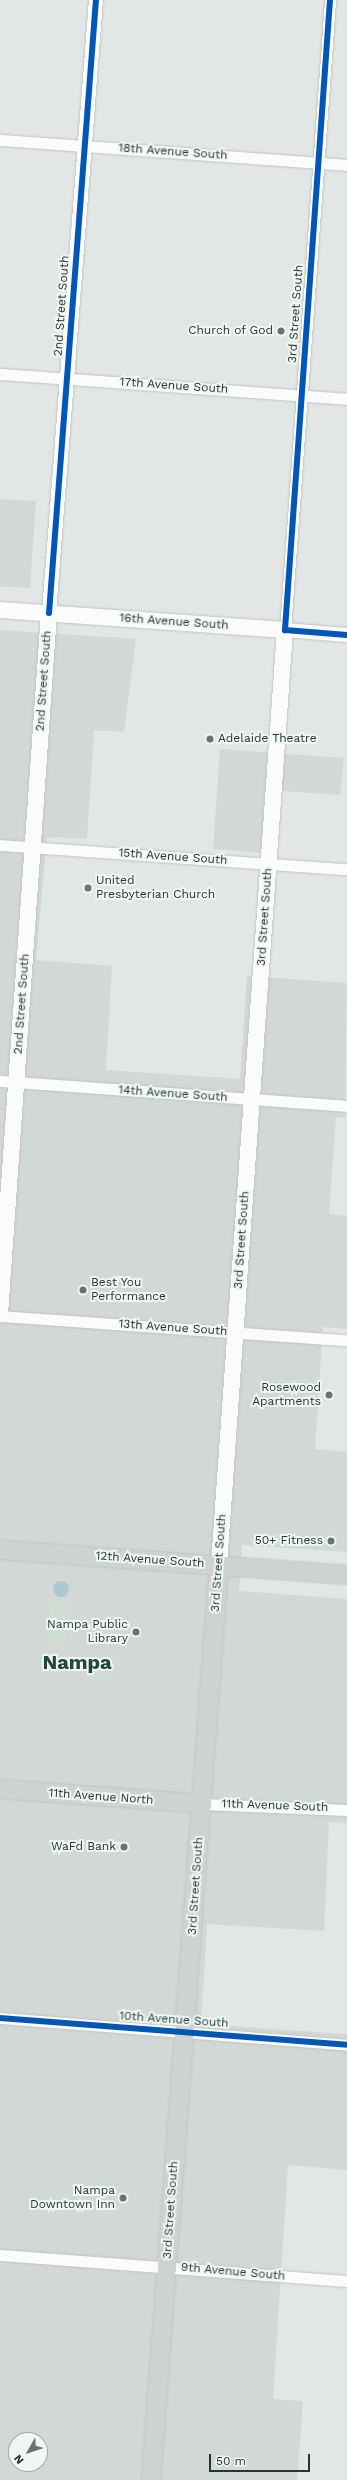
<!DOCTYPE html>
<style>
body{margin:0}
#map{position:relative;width:347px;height:2480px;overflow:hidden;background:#e2e7e5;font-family:"Work Sans",sans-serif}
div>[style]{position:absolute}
.built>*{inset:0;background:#d1d8d5}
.green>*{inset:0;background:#cddfd3;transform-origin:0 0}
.water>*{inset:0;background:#a8cad0}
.round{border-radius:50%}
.roads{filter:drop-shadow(0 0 1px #bfc4c2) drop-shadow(0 0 1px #bfc4c2)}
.minor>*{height:11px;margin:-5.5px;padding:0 5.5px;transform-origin:5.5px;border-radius:5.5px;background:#fbfbfb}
.tertiary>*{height:14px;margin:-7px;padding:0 7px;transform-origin:7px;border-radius:7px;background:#fbfbfb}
.secondary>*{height:16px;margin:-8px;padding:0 8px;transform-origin:8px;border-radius:8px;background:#fbfbfb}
.primary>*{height:18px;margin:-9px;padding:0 9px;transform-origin:9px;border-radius:9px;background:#ced3d2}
.cycleway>*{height:6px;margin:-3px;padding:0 3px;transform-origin:3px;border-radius:3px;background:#0057b8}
.dots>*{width:11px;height:11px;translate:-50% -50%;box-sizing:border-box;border:2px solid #f0f6f3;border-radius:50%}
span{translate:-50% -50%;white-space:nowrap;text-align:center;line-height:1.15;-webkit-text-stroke:4px #f0f6f3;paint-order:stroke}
.street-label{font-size:12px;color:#233732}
.poi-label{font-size:12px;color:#233732}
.right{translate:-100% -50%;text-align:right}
.left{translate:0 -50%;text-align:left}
.town-label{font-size:20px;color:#22473e;font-weight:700}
.north{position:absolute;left:8px;top:2432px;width:40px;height:40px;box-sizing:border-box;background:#f0f6f3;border:1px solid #9eaaa6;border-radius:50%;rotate:231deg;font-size:11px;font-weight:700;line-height:16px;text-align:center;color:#233732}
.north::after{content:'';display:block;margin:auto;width:14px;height:18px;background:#667571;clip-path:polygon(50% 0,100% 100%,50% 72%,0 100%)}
.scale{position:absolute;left:209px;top:2454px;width:101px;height:18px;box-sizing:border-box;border:2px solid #233732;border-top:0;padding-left:5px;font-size:12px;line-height:14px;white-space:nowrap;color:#233732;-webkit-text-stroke:3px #f0f6f3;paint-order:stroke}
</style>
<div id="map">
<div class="built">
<div style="clip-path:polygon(0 499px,36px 501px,30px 588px,0 586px)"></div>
<div style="clip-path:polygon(evenodd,0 630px,136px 639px,124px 732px,94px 730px,87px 839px,47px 837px,36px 960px,112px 966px,106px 1070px,240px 1079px,247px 976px,347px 983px,345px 1118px,336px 1117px,329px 1214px,347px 1216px,347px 1329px,323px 1327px,315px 1449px,347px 1452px,347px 1552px,242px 1545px,239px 1591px,347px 1599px,347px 1823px,329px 1822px,324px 1931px,207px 1924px,201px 2024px,347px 2034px,347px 2170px,288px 2165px,273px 2399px,303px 2401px,297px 2480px,0 2480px,0 630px,16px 2440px,40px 2440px,40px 2464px,16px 2464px,16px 2440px)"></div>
<div style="clip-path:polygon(220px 749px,344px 758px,340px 795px,267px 790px,262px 853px,213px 849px)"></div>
</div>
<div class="green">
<div style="left:52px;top:1602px;width:17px;height:39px;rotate:7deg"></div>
<div style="left:88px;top:1674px;width:21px;height:5px;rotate:5deg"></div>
</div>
<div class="water">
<div class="round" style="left:53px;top:1581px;width:16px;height:16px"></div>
</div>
<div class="roads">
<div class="minor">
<div style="left:0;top:140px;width:348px;rotate:4.1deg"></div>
<div style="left:0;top:374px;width:348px;rotate:4.1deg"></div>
<div style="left:285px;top:630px;width:632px;rotate:-85.91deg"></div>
<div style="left:0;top:845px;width:348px;rotate:4deg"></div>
<div style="left:0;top:1081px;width:348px;rotate:4.1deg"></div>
<div style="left:0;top:1316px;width:348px;rotate:4deg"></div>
<div style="left:202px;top:1804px;width:145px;rotate:2.4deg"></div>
<div style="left:0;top:2018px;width:348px;rotate:4.4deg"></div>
<div style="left:0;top:2255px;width:348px;rotate:4.3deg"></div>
</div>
<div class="tertiary">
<div style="left:49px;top:613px;width:615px;rotate:-85.62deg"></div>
<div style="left:285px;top:630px;width:62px;rotate:4.6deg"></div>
</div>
<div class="secondary">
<div style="left:0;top:610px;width:286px;rotate:4deg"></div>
<div style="left:285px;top:630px;width:937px;rotate:94.04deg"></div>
<div style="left:0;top:1314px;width:703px;rotate:-86deg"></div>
</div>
<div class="primary">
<div style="left:0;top:1550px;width:348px;rotate:4.1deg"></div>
<div style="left:0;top:1789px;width:203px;rotate:4.2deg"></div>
<div style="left:151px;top:2480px;width:918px;rotate:-85.75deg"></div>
</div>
</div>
<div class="cycleway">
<div style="left:330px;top:0;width:632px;rotate:94.09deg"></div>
<div style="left:285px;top:630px;width:62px;rotate:4.6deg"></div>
<div style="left:49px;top:613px;width:615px;rotate:-85.62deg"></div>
<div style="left:0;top:2018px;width:348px;rotate:4.4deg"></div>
</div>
<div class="dots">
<div style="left:281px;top:331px;background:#667571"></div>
<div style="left:210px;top:739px;background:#667571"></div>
<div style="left:88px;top:888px;background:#667571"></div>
<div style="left:83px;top:1290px;background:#667571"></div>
<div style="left:329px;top:1395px;background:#667571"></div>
<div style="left:331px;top:1541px;background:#667571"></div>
<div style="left:136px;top:1632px;background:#667571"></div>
<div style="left:124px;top:1847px;background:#667571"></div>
<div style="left:123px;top:2198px;background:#667571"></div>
</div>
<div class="street-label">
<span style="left:173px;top:152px;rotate:4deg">18th Avenue South</span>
<span style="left:62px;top:306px;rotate:-86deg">2nd Street South</span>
<span style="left:296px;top:314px;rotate:-86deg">3rd Street South</span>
<span style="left:174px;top:386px;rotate:4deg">17th Avenue South</span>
<span style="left:174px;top:622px;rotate:4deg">16th Avenue South</span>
<span style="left:44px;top:681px;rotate:-86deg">2nd Street South</span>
<span style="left:173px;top:857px;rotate:4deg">15th Avenue South</span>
<span style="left:265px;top:917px;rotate:-86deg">3rd Street South</span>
<span style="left:22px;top:1004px;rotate:-86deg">2nd Street South</span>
<span style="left:173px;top:1094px;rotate:4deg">14th Avenue South</span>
<span style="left:242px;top:1240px;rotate:-86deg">3rd Street South</span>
<span style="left:173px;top:1328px;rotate:4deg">13th Avenue South</span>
<span style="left:150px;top:1560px;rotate:4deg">12th Avenue South</span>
<span style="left:219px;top:1563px;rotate:-86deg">3rd Street South</span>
<span style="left:101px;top:1797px;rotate:4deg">11th Avenue North</span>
<span style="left:275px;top:1806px;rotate:2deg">11th Avenue South</span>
<span style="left:196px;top:1886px;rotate:-86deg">3rd Street South</span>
<span style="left:174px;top:2020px;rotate:4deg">10th Avenue South</span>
<span style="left:171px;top:2210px;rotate:-86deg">3rd Street South</span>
<span style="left:233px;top:2272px;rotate:5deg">9th Avenue South</span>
</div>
<div class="poi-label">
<span class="right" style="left:273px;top:331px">Church of God</span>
<span class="left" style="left:218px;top:739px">Adelaide Theatre</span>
<span class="left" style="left:96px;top:888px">United<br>Presbyterian Church</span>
<span class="left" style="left:91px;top:1290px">Best You<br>Performance</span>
<span class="right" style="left:321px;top:1395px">Rosewood<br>Apartments</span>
<span class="right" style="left:323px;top:1541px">50+ Fitness</span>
<span class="right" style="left:128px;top:1632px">Nampa Public<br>Library</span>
<span class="right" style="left:116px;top:1847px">WaFd Bank</span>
<span class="right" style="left:115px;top:2198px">Nampa<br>Downtown Inn</span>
</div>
<div class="town-label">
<span style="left:77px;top:1662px">Nampa</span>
</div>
<div class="north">N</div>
<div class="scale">50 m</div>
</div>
